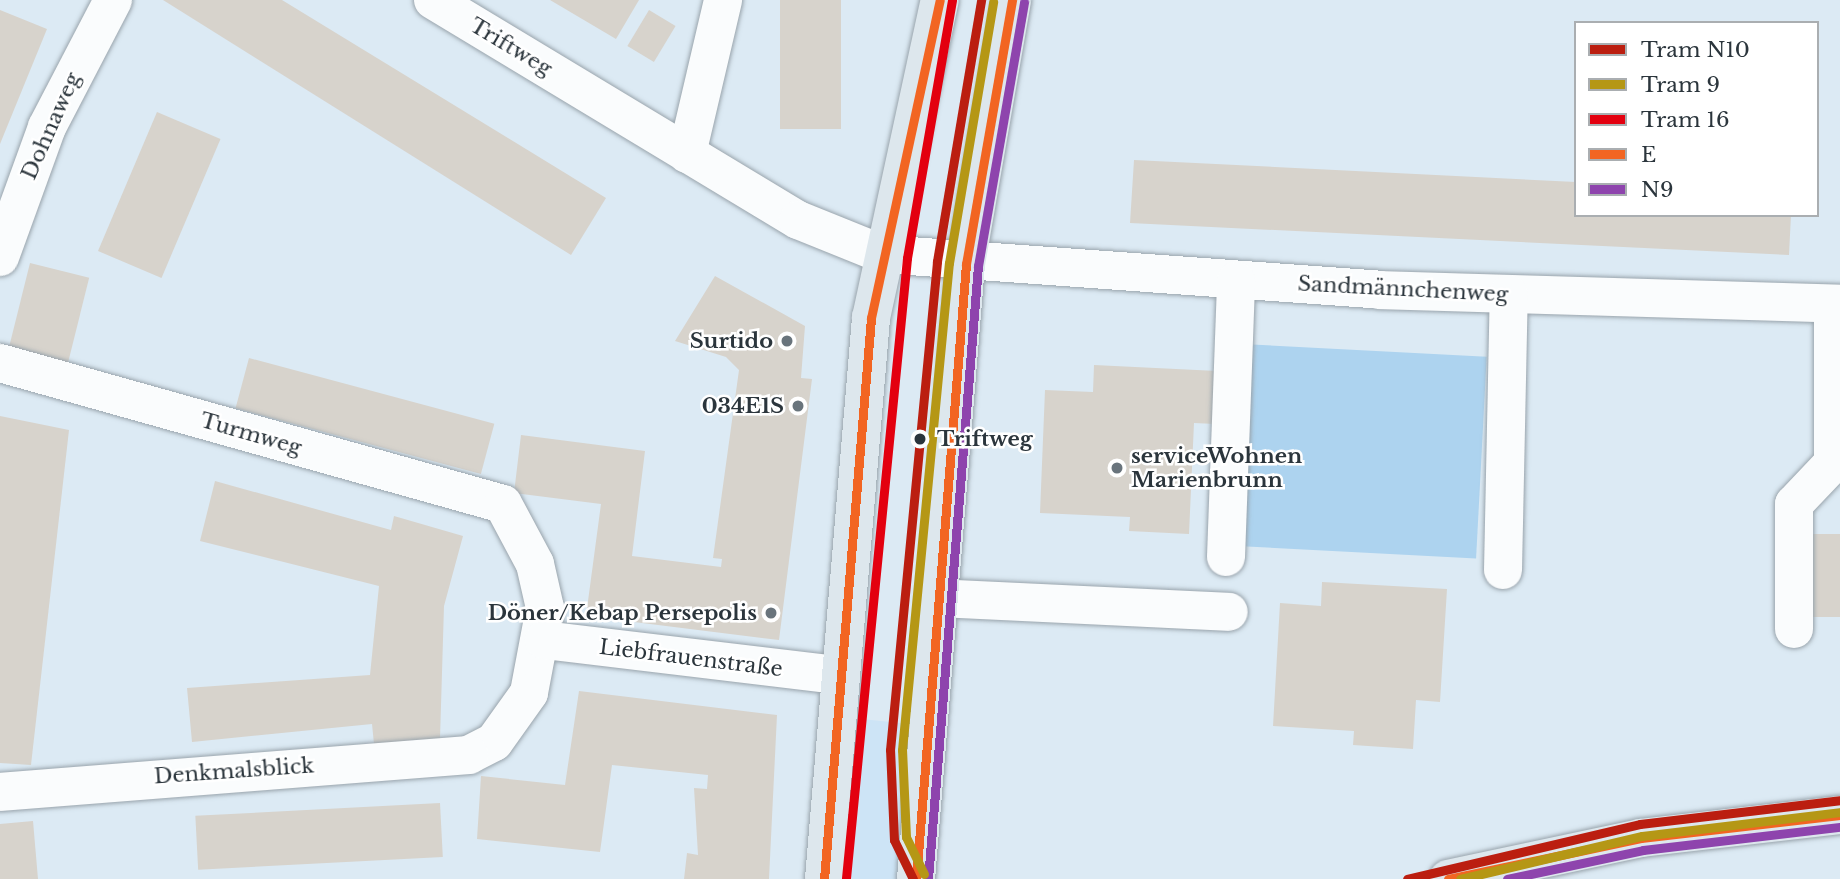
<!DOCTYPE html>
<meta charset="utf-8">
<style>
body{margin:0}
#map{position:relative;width:1840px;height:879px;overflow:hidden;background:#dceaf4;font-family:"Libre Baskerville",serif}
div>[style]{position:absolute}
.built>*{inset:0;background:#cde4f6;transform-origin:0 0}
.green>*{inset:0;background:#add3ef;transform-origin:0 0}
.building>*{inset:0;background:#d7d3cc;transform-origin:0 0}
.roads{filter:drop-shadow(0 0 2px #99a4ac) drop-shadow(0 0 2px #99a4ac)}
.minor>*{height:38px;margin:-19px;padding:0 19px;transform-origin:19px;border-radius:19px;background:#fafcfd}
.major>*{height:38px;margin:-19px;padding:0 19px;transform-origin:19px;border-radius:19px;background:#dde7ed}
.bus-1>*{height:9px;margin:-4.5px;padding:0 4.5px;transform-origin:4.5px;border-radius:4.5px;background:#f26522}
.bus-2>*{height:9px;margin:-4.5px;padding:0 4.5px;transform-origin:4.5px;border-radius:4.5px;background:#8e44ad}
.tram-1>*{height:9px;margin:-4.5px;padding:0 4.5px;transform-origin:4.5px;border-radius:4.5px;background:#bb1e10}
.tram-2>*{height:9px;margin:-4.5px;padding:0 4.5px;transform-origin:4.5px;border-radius:4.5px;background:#b59715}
.tram-3>*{height:9px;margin:-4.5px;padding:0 4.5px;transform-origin:4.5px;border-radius:4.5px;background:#e3000f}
.dots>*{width:19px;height:19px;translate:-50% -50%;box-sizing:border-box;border:4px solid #fff;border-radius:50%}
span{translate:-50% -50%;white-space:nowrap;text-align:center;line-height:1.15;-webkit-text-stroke:5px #fff;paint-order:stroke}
.street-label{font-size:21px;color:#2b353c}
.poi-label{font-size:21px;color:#2b353c;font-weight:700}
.right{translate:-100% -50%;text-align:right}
.left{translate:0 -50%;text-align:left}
.stop-label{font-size:21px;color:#2b353c;font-weight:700}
.legend{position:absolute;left:1574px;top:21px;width:245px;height:196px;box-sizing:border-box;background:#fff;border:2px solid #aaaeb1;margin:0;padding:9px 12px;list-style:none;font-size:21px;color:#2b353c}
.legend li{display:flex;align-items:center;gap:14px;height:35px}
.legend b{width:35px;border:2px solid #aaaeb1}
</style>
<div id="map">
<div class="built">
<div style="left:852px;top:718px;width:65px;height:161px;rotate:6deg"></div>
</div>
<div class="green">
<div style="left:1243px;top:344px;width:244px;height:202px;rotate:3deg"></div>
</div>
<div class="building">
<div style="clip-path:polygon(163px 0,282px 0,606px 198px,571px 255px)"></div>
<div style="clip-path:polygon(550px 0,639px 0,616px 39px)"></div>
<div style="left:780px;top:0;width:61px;height:129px"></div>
<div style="clip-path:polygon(0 10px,47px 29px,0 144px)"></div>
<div style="left:649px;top:10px;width:31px;height:42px;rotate:31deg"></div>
<div style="left:157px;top:112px;width:69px;height:151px;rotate:23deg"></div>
<div style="clip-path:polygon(1134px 160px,1576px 182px,1576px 215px,1791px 215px,1789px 255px,1130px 223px)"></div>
<div style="left:30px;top:263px;width:61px;height:96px;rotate:14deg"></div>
<div style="clip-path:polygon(715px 276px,805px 326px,801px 378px,812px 379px,779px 640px,586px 616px,601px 504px,514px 493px,521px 435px,645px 451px,632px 556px,721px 567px,722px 559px,713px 558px,739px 370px,726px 357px,675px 341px)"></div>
<div style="left:249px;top:358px;width:254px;height:52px;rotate:15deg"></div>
<div style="clip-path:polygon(1094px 365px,1217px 371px,1215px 424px,1194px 423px,1189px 534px,1129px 531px,1130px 517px,1040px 513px,1045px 390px,1093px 392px)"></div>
<div style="clip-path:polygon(0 416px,69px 430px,31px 765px,0 763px)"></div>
<div style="clip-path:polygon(215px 481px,391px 530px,394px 516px,463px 536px,444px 606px,440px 739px,374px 744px,372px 724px,192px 742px,187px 688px,370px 675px,379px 586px,200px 541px)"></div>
<div style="left:1804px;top:534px;width:36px;height:83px"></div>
<div style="clip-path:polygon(1322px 582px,1447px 589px,1440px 702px,1416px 700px,1413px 749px,1353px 745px,1354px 731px,1273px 726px,1280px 603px,1321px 606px)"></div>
<div style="clip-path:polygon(579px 691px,777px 715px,769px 879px,684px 879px,687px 853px,698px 855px,694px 788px,707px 789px,708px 775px,612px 765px,600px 852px,477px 839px,481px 776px,565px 785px)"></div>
<div style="left:440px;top:803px;width:54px;height:245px;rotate:87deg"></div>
<div style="clip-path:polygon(33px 821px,38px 879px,0 879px,0 824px)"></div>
</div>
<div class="roads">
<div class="minor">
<div style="left:433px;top:0;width:426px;rotate:31.1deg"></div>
<div style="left:798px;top:220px;width:91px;rotate:22deg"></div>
<div style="left:882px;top:254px;width:498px;rotate:4.1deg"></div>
<div style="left:1379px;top:290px;width:461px;rotate:1.7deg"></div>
<div style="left:687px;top:154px;width:158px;rotate:-76.8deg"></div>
<div style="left:0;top:257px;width:138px;rotate:-70.1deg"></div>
<div style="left:47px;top:127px;width:143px;rotate:-62.5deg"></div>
<div style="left:0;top:363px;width:522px;rotate:15.66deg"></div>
<div style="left:503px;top:504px;width:68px;rotate:61.9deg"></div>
<div style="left:535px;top:564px;width:45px;rotate:77.2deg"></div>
<div style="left:545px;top:608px;width:86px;rotate:100.7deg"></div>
<div style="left:529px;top:693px;width:60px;rotate:125.5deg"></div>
<div style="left:494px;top:742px;width:28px;rotate:153deg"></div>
<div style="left:469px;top:755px;width:470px;rotate:175.5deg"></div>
<div style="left:1226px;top:557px;width:276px;rotate:-87.9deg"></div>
<div style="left:1503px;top:570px;width:276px;rotate:-88.8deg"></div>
<div style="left:937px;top:598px;width:292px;rotate:2.7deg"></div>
<div style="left:1794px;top:629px;width:125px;rotate:-90deg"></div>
<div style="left:1794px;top:504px;width:57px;rotate:-46.4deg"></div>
<div style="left:1833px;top:463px;width:159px;rotate:-90deg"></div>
<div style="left:544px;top:640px;width:296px;rotate:6.8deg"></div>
</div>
<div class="major">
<div style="left:824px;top:879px;width:563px;rotate:-85.21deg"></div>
<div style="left:871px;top:318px;width:325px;rotate:-77.8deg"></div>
<div style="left:916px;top:879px;width:617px;rotate:-85.35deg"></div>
<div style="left:966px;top:264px;width:268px;rotate:-80.1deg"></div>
<div style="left:1448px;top:879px;width:197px;rotate:-12deg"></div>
<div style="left:1641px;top:838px;width:200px;rotate:-6.6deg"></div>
</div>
</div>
<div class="bus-1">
<div style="left:824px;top:879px;width:563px;rotate:-85.21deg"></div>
<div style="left:871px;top:318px;width:325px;rotate:-77.8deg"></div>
<div style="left:916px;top:879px;width:617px;rotate:-85.35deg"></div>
<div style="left:966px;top:264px;width:268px;rotate:-80.1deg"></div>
<div style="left:1448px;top:879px;width:197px;rotate:-12deg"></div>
<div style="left:1641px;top:838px;width:200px;rotate:-6.6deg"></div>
</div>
<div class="bus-2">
<div style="left:928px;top:879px;width:615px;rotate:-85.34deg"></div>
<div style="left:978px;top:266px;width:268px;rotate:-80.1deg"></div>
<div style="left:1507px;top:879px;width:139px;rotate:-12deg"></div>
<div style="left:1643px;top:850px;width:198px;rotate:-6.7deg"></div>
</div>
<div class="tram-1">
<div style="left:913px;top:879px;width:43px;rotate:-116deg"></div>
<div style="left:894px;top:840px;width:90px;rotate:-92.5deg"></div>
<div style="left:890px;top:750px;width:491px;rotate:-84.5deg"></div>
<div style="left:937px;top:261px;width:265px;rotate:-80.4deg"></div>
<div style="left:1407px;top:879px;width:239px;rotate:-13.3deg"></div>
<div style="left:1640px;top:824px;width:201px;rotate:-6.8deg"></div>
</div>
<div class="tram-2">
<div style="left:924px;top:874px;width:41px;rotate:-115.9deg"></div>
<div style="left:906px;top:837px;width:87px;rotate:-92.6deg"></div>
<div style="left:902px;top:750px;width:489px;rotate:-84.5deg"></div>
<div style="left:949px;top:263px;width:265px;rotate:-80.4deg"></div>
<div style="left:1460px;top:879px;width:187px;rotate:-13.3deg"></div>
<div style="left:1642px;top:836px;width:199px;rotate:-6.9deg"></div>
</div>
<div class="tram-3">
<div style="left:846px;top:878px;width:623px;rotate:-84.38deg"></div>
<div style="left:907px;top:258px;width:262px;rotate:-80.1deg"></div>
</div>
<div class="dots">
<div style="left:787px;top:341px;background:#69747c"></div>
<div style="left:798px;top:406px;background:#69747c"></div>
<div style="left:920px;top:439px;background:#2b353c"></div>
<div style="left:1117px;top:468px;background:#69747c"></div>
<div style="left:771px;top:613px;background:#69747c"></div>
</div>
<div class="street-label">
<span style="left:511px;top:47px;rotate:31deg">Triftweg</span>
<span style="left:51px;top:126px;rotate:-66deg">Dohnaweg</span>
<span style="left:1403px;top:289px;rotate:3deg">Sandmännchenweg</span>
<span style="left:251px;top:434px;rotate:16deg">Turmweg</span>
<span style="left:691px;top:658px;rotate:7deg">Liebfrauenstraße</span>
<span style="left:234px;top:771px;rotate:-4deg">Denkmalsblick</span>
</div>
<div class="poi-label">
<span class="right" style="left:773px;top:341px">Surtido</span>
<span class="right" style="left:784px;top:406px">034E1S</span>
<span class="left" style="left:1131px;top:468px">serviceWohnen<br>Marienbrunn</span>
<span class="right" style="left:757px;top:613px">Döner/Kebap Persepolis</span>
</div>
<div class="stop-label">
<span class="left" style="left:937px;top:439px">Triftweg</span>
</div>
<ul class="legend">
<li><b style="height:9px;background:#bb1e10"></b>Tram N10</li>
<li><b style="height:9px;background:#b59715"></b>Tram 9</li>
<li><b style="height:9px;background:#e3000f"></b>Tram 16</li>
<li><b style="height:9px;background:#f26522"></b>E</li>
<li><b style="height:9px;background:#8e44ad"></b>N9</li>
</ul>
</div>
